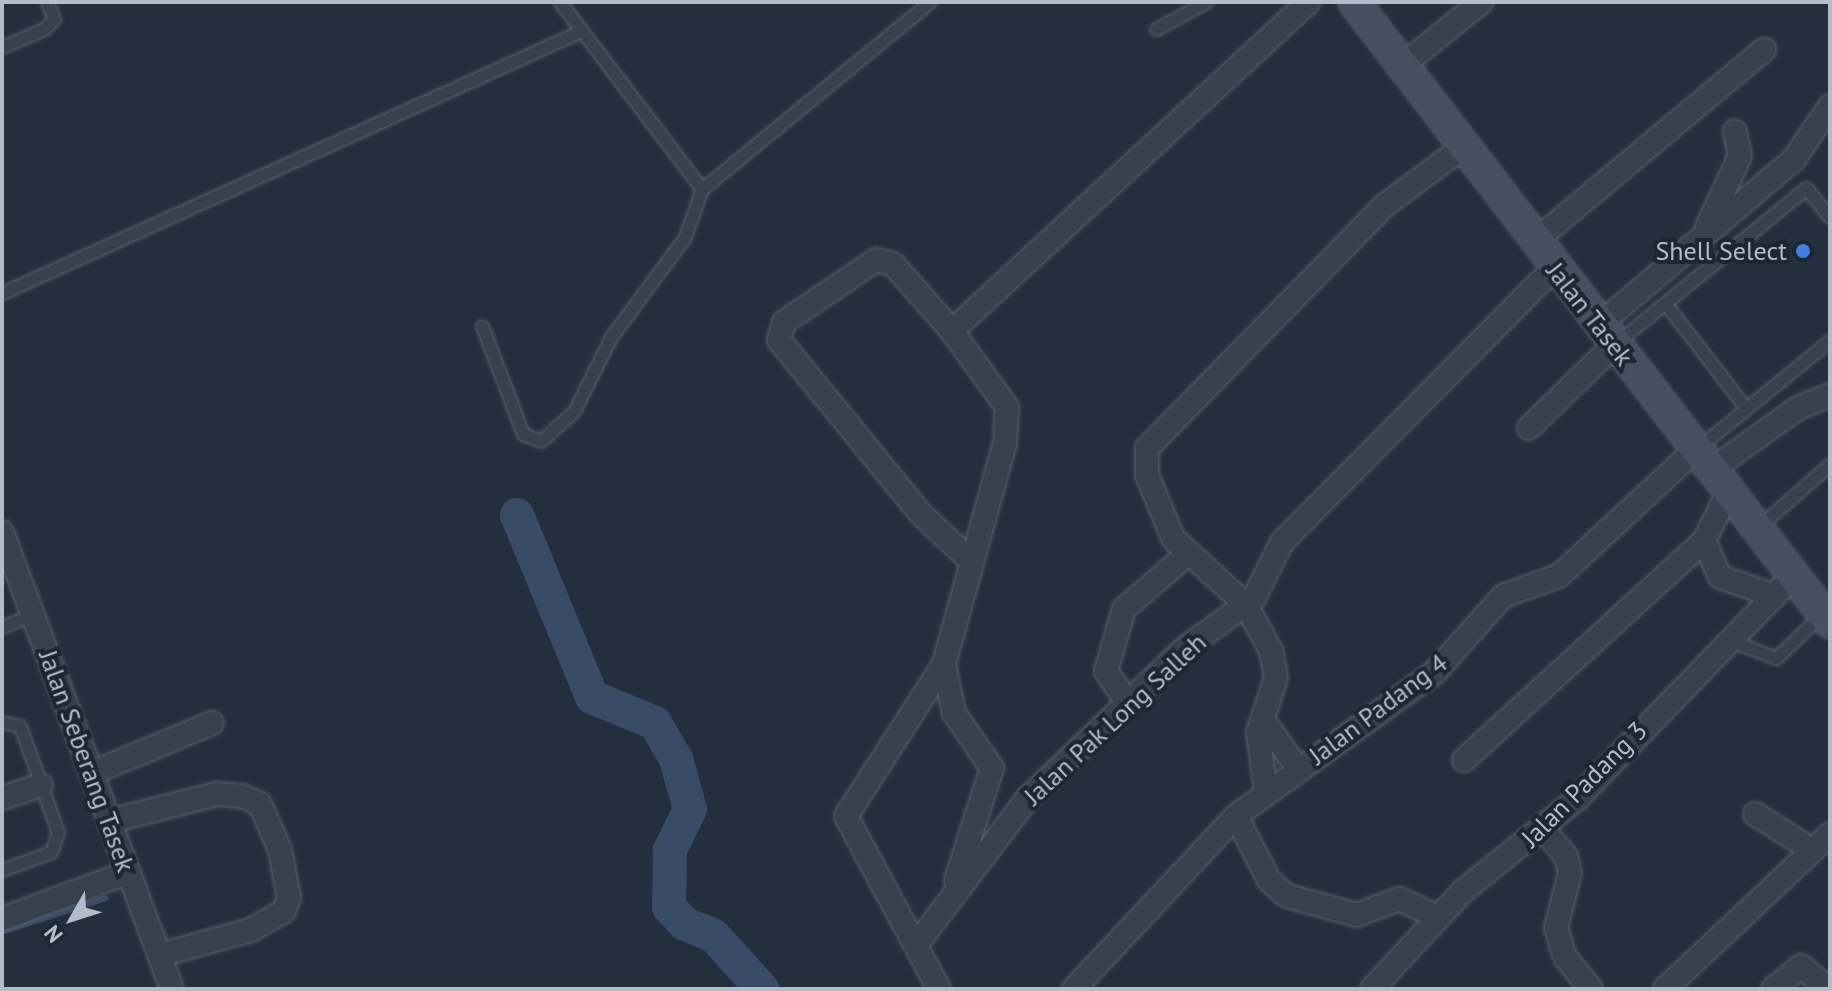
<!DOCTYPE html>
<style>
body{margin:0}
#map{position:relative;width:1832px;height:991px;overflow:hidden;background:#242f3e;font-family:"PT Sans",sans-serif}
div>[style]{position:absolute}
.stream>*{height:6px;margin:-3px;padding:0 3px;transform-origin:3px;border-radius:3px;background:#394c67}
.river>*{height:34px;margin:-17px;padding:0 17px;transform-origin:17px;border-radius:17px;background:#394c67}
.roads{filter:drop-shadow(0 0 2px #565f6c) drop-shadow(0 0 2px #565f6c)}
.lane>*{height:11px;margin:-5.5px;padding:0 5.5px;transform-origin:5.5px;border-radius:5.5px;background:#38414e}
.street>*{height:22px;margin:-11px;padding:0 11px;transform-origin:11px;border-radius:11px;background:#38414e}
.secondary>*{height:30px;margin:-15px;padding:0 15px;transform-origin:15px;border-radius:15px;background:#465061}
.dots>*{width:22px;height:22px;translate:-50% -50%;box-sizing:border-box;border:4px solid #1d2633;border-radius:50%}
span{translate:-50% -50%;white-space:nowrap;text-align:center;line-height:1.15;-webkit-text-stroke:8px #1d2633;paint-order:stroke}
.poi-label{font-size:26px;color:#b4bcc9}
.right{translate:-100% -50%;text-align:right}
.street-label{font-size:26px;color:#b4bcc9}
.frame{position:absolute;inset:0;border:4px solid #b4bcc9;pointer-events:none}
.north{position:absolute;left:32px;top:879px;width:80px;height:80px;-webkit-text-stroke:6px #1d2633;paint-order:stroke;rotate:231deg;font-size:22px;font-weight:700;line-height:32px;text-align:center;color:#b4bcc9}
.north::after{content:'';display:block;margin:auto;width:28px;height:36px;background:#b4bcc9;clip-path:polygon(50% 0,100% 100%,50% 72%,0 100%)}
</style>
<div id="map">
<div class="stream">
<div style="left:2px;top:932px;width:109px;rotate:-18.1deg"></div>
</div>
<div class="river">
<div style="left:517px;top:515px;width:197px;rotate:67.6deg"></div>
<div style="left:592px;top:697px;width:68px;rotate:22.4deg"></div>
<div style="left:655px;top:723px;width:42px;rotate:59.7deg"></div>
<div style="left:676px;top:759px;width:52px;rotate:74.4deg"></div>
<div style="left:690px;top:809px;width:46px;rotate:116deg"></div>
<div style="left:670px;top:850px;width:57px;rotate:91deg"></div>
<div style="left:669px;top:907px;width:23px;rotate:47deg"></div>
<div style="left:685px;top:924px;width:31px;rotate:22deg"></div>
<div style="left:714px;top:936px;width:72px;rotate:47.8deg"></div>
</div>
<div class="roads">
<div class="lane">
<div style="left:560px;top:2px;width:235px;rotate:52.8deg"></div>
<div style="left:1156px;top:29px;width:57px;rotate:-28.4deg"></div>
<div style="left:2px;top:47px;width:46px;rotate:-23.2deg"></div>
<div style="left:44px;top:29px;width:14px;rotate:-45deg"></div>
<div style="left:54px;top:19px;width:18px;rotate:-112deg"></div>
<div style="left:2px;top:293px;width:636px;rotate:-24.35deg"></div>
<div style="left:1665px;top:303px;width:133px;rotate:52.4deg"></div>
<div style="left:482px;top:326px;width:116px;rotate:69.2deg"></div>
<div style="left:523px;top:434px;width:19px;rotate:21deg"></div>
<div style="left:541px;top:441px;width:45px;rotate:-42.3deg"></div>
<div style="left:574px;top:411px;width:83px;rotate:-63.4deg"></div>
<div style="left:611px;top:337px;width:124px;rotate:-53.5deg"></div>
<div style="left:685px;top:237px;width:51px;rotate:-70.5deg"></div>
<div style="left:702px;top:189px;width:295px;rotate:-39.4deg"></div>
<div style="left:1616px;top:343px;width:245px;rotate:-39.2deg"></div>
<div style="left:1806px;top:188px;width:38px;rotate:51deg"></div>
<div style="left:1699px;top:447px;width:169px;rotate:-39.2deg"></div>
<div style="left:1757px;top:528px;width:97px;rotate:-41.2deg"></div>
<div style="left:2px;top:627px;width:34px;rotate:-23deg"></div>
<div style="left:1730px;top:640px;width:49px;rotate:21.4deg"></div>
<div style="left:1776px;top:658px;width:64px;rotate:-43.7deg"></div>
<div style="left:2px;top:722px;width:18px;rotate:13deg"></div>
<div style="left:20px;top:726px;width:113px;rotate:70.3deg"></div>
<div style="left:58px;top:832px;width:21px;rotate:109deg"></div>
<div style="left:51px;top:852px;width:52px;rotate:159.8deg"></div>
</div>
<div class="street">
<div style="left:1402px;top:66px;width:102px;rotate:-39deg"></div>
<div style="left:1707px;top:227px;width:78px;rotate:-65.1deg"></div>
<div style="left:1740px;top:156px;width:25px;rotate:-102deg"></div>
<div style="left:1534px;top:242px;width:300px;rotate:-39.9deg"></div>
<div style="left:1599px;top:325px;width:256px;rotate:-40.4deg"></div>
<div style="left:1794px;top:159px;width:64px;rotate:-55.8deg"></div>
<div style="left:952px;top:331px;width:89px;rotate:-131.4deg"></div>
<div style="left:893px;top:264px;width:17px;rotate:-167deg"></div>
<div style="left:876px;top:260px;width:111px;rotate:146deg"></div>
<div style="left:784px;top:322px;width:19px;rotate:106deg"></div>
<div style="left:779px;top:340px;width:225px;rotate:50.8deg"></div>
<div style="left:921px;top:514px;width:69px;rotate:43.2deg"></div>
<div style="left:1529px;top:428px;width:119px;rotate:-44.3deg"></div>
<div style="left:1711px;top:470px;width:107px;rotate:-35.5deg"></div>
<div style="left:1798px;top:408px;width:35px;rotate:-22deg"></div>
<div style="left:2px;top:532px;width:488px;rotate:69.6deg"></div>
<div style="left:1704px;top:541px;width:39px;rotate:66deg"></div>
<div style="left:1720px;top:577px;width:55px;rotate:19.1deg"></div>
<div style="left:944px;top:664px;width:50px;rotate:78.5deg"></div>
<div style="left:954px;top:713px;width:67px;rotate:55.4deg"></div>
<div style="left:992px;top:768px;width:118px;rotate:107.8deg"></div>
<div style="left:1127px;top:702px;width:37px;rotate:-124deg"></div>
<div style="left:1106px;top:671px;width:65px;rotate:-73.8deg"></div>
<div style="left:1124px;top:609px;width:81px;rotate:-41deg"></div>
<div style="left:1262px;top:719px;width:63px;rotate:54deg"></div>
<div style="left:1464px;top:760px;width:325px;rotate:-42.4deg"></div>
<div style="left:1704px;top:541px;width:55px;rotate:-63.9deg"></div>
<div style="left:92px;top:773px;width:130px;rotate:-22.6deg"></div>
<div style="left:1266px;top:790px;width:58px;rotate:-98deg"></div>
<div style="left:1258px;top:733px;width:58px;rotate:-71.9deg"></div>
<div style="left:1276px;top:678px;width:27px;rotate:-100deg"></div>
<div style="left:1271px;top:651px;width:52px;rotate:-118.5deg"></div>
<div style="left:1246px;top:605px;width:99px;rotate:-137.5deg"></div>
<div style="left:1173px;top:538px;width:68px;rotate:-112.4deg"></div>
<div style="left:1147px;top:475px;width:27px;rotate:-90deg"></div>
<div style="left:1147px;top:448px;width:340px;rotate:-45.6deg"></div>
<div style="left:1385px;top:205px;width:96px;rotate:-36.5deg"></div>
<div style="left:2px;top:798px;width:41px;rotate:-18.4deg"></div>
<div style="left:1755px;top:814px;width:67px;rotate:32.3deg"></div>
<div style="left:1236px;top:816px;width:72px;rotate:62.7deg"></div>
<div style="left:1269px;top:880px;width:24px;rotate:42deg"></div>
<div style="left:1287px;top:896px;width:73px;rotate:15.2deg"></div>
<div style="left:1357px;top:915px;width:45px;rotate:-20.9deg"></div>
<div style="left:1399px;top:899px;width:43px;rotate:24.8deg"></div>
<div style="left:110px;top:821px;width:110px;rotate:-14.2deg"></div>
<div style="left:217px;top:794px;width:25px;rotate:5deg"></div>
<div style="left:242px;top:796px;width:20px;rotate:24deg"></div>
<div style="left:260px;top:804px;width:50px;rotate:66.5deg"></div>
<div style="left:280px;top:850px;width:49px;rotate:79.4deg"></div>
<div style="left:289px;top:898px;width:14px;rotate:111deg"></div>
<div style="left:284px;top:911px;width:38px;rotate:150deg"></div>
<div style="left:251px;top:930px;width:94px;rotate:164.6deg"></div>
<div style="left:1544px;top:830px;width:34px;rotate:50deg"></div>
<div style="left:1566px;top:856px;width:17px;rotate:77deg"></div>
<div style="left:1570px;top:873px;width:57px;rotate:104.3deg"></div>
<div style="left:1556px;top:928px;width:30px;rotate:73deg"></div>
<div style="left:1565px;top:957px;width:41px;rotate:50.9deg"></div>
<div style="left:2px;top:919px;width:135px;rotate:-20.3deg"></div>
<div style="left:919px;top:941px;width:178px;rotate:-52.7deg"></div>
<div style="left:1027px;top:799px;width:216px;rotate:-43.7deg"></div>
<div style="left:1183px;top:650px;width:88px;rotate:-36.2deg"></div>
<div style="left:1254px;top:598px;width:63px;rotate:-63.4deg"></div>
<div style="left:1282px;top:542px;width:386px;rotate:-45.2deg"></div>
<div style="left:939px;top:989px;width:196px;rotate:-118.3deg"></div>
<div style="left:846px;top:816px;width:181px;rotate:-57.2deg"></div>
<div style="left:944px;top:664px;width:229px;rotate:-74.6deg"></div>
<div style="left:1005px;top:443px;width:36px;rotate:-87deg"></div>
<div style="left:1007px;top:407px;width:94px;rotate:-125.9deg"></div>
<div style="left:952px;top:331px;width:485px;rotate:-42.7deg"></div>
<div style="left:1074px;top:989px;width:237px;rotate:-46.9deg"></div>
<div style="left:1236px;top:816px;width:247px;rotate:-35.9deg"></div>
<div style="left:1436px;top:671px;width:101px;rotate:-48.2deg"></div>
<div style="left:1503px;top:596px;width:59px;rotate:-19.7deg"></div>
<div style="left:1559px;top:576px;width:185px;rotate:-42.8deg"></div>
<div style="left:1372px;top:989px;width:132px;rotate:-47.1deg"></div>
<div style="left:1462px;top:892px;width:148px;rotate:-39deg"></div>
<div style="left:1577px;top:799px;width:310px;rotate:-45.9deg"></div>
<div style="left:1665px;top:989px;width:226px;rotate:-43.2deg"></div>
<div style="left:1773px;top:989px;width:36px;rotate:-39deg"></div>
<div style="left:1801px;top:966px;width:35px;rotate:40deg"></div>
</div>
<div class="secondary">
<div style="left:1354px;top:2px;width:782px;rotate:52.53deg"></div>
</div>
</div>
<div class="dots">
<div style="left:1803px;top:251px;background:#3f7fe0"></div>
</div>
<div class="poi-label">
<span class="right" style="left:1787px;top:251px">Shell Select</span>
</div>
<div class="street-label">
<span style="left:1590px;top:314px;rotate:52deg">Jalan Tasek</span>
<span style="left:1378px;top:709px;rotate:-37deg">Jalan Padang 4</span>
<span style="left:1115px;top:719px;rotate:-43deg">Jalan Pak Long Salleh</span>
<span style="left:87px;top:761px;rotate:70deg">Jalan Seberang Tasek</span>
<span style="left:1584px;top:784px;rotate:-45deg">Jalan Padang 3</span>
</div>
<div class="frame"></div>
<div class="north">N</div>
</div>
